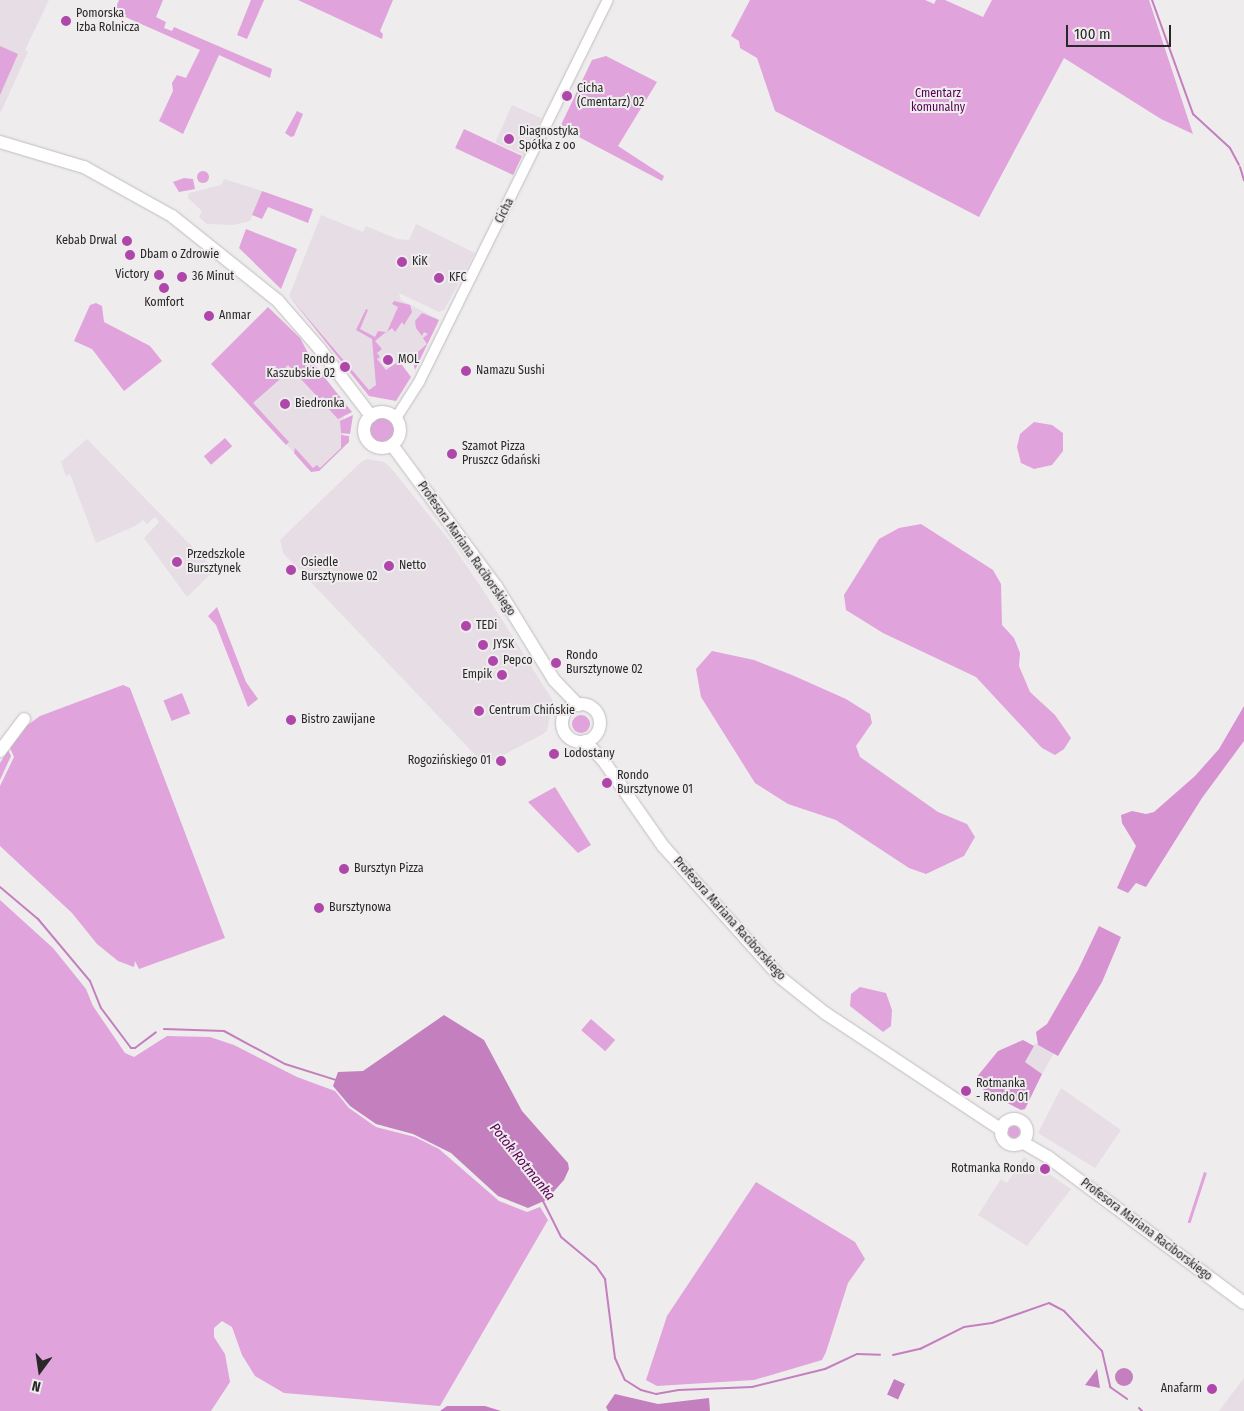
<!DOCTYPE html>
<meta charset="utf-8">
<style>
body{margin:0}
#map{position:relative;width:1244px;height:1411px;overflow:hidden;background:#efecee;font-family:"Fira Sans Condensed",sans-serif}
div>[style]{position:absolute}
.built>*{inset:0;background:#e6dde5;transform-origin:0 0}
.green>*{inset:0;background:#e0a3db;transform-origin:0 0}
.round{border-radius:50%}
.forest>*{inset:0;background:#d792d2}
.water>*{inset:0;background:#c37fbe;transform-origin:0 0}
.stream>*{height:2px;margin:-1px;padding:0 1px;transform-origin:1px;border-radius:1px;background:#c37fbe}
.roads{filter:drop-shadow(0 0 1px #c0bdbf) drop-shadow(0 0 1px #c0bdbf)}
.tertiary>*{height:10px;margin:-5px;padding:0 5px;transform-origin:5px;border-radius:5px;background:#fff}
.secondary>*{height:12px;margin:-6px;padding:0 6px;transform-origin:6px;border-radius:6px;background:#fff}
.secondary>.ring{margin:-6px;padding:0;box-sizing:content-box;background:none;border:12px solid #fff;border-radius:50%}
.dots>*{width:14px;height:14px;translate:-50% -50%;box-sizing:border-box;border:2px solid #efecee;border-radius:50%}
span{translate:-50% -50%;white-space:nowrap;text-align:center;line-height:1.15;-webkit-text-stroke:4px #efecee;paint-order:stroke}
.poi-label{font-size:12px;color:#292829}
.left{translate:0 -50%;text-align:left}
.right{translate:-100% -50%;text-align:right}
.park-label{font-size:12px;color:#560055}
.street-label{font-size:12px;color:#292829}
.water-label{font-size:14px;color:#5a0258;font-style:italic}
.north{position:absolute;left:15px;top:1346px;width:50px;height:50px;-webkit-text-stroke:4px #efecee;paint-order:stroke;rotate:194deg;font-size:14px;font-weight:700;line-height:20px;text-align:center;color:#292829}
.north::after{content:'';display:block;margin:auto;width:18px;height:22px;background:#292829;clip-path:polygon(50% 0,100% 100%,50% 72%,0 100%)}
.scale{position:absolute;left:1066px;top:25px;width:105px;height:22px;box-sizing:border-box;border:2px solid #292829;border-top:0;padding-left:6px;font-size:15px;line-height:18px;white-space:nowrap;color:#292829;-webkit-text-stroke:4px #efecee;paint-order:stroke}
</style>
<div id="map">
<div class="built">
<div style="clip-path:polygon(0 0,49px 0,25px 50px,28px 52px,0 114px)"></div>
<div style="left:512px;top:105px;width:32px;height:41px;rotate:24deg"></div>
<div style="clip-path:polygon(224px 179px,262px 191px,250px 221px,233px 225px,207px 224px,199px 217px,202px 211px,188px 198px,189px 193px,221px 185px)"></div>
<div style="clip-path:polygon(321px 215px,363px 232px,366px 226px,397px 239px,409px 240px,416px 224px,475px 253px,444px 310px,439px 312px,399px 293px,401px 300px,436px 318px,438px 323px,427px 345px,369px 390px,289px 296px)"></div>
<div style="clip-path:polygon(296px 353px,344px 411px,343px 448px,319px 471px,308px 468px,246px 400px)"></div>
<div style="clip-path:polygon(87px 439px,215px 570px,187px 597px,144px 538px,159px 522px,155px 517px,147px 524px,143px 520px,135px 526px,96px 543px,70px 474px,66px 476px,61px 462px)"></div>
<div style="clip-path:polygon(367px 459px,384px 462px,390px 467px,449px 540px,487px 596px,553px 701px,547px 731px,543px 734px,492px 761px,480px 760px,283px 553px,280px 540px,361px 462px)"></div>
<div style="clip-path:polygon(1035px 1043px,1054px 1053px,1042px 1074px,1025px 1062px)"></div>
<div style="clip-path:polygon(1061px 1088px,1121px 1130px,1095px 1168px,1038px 1133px)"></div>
<div style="clip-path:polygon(1024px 1157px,1071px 1189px,1027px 1246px,978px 1215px,1001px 1179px,1007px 1183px)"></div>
<div style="clip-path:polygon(1244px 1378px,1244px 1411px,1219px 1411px)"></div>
</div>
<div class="green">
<div style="clip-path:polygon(119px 0,163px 0,156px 17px,166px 22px,164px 28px,172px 31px,174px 27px,272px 69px,270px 78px,219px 55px,183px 134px,159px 121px,173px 91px,172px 83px,177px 75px,186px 78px,200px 50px,114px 12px)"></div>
<div style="clip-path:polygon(251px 0,264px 0,247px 39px,237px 35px)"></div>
<div style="clip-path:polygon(298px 0,393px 0,380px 31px,383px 34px,382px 39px)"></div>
<div style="clip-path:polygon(750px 0,925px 0,934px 4px,936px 0,945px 0,983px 17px,992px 0,1149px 0,1193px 134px,1161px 119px,1064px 58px,979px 217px,775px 111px,757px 58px,740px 48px,739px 41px,731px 36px)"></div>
<div style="clip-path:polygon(0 46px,18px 54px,0 95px)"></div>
<div style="clip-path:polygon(606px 56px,657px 82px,618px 146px,664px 176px,662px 181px,560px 127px,592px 60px)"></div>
<div style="clip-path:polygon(297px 111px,303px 114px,294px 136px,291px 137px,285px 133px)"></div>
<div style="left:464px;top:129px;width:64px;height:21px;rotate:25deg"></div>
<div class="round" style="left:197px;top:171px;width:12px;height:12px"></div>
<div style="clip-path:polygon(184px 178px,193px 179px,195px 189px,179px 192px,173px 182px)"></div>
<div style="clip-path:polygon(262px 191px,313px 209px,308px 223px,268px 207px,262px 219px,252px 215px)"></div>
<div style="clip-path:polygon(246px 229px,297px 249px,281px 289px,239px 248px)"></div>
<div style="clip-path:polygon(289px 296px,369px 390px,376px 385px,372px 339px,356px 330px,366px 309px,368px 310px,360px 329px,375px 337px,378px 331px,386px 332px,375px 341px,382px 349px,377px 353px,380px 357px,377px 359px,386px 370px,399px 361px,411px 377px,396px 401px,369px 396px)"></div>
<div style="clip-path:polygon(394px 301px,410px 305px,412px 312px,404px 325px,402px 322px,395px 332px,392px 328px,387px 332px,398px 307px,392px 304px)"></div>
<div style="clip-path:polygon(96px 303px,102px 306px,104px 322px,150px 346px,162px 361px,124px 391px,92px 349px,74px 341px,90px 305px)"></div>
<div style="clip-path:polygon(268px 307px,300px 338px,314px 364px,352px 412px,338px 419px,288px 365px,284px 369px,287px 373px,253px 403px,289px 442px,286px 445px,211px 364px)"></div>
<div style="clip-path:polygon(422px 313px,439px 320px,415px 370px,412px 357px,427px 344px,423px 338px,428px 334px,424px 332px,422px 336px,416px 328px,415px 321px)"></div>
<div style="clip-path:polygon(353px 415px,350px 434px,341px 433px,340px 421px)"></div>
<div class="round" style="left:370px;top:418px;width:24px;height:24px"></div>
<div style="clip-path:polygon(1034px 422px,1052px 425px,1063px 433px,1063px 451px,1052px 465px,1034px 469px,1021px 463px,1017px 447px,1020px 434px)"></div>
<div style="clip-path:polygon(341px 435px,349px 436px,349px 442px,319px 471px,311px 472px,294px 453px,295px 448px,313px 468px,317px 465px,320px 468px,341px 448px)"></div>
<div style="left:225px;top:438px;width:11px;height:28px;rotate:49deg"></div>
<div style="clip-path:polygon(921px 524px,993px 570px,1001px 584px,1002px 625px,1014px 638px,1020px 653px,1019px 666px,1030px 692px,1055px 715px,1071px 738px,1064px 749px,1055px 755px,1042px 748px,976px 677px,883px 633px,846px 610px,844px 595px,879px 539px,899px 528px)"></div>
<div style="clip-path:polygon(217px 607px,246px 682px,258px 699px,248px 707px,216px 625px,208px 616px)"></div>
<div style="clip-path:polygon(712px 651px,754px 660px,792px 675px,846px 699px,870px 714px,872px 723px,856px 746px,860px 757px,938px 812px,967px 824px,975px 837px,964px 856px,926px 874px,909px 868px,836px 820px,788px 804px,755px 783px,701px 697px,696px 669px)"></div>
<div style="clip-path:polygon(123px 685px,130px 688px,225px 938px,139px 969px,135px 961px,134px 967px,118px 961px,97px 944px,72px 913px,0 846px,0 786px,14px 757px,10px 748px,25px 727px,40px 716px)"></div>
<div style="left:182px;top:693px;width:22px;height:20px;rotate:68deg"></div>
<div class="round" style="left:572px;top:715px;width:18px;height:18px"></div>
<div style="clip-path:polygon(8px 750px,11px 756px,0 780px,0 763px)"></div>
<div style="clip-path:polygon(555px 787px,591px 845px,578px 853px,528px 802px)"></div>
<div style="clip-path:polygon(0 900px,53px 948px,86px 989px,93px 1006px,125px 1053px,134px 1057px,167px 1036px,210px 1037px,234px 1045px,297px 1077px,335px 1091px,349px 1108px,376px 1127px,415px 1137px,439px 1149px,499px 1201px,527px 1212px,540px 1207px,548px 1220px,440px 1406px,284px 1393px,255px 1376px,242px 1355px,232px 1327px,222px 1321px,214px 1328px,214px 1337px,225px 1354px,230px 1382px,211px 1411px,0 1411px)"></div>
<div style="clip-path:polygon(860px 987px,886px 993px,892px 1010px,891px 1026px,883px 1032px,850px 1006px,851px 994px)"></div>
<div style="left:591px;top:1019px;width:32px;height:15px;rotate:41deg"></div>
<div class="round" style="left:1008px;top:1126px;width:12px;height:12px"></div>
<div style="left:1204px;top:1172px;width:3px;height:53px;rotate:18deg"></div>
<div style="clip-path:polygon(756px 1182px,855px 1242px,865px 1259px,848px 1283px,826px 1352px,822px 1360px,754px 1380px,657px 1386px,646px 1380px,667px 1316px)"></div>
</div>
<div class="forest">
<div style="clip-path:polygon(1244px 706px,1244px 741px,1202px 798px,1146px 887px,1136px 883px,1128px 893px,1117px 888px,1136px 846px,1122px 823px,1121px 815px,1132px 811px,1146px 814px,1154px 812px,1195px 776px,1219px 749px)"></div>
<div style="clip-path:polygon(1099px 926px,1121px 937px,1102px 982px,1058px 1056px,1038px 1045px,1036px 1032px,1047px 1024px,1078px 970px)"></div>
<div style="clip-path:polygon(1023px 1040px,1034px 1046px,1025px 1062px,1042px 1074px,1025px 1109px,1021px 1110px,986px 1092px,977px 1084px,976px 1078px,998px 1051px)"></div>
</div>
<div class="water">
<div style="clip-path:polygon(444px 1015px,484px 1040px,522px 1111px,568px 1163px,569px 1169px,564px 1180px,546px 1200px,528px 1208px,498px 1196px,451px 1153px,413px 1134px,376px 1124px,350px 1106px,333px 1086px,338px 1072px,363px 1071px)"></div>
<div class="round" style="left:1115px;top:1368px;width:18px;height:18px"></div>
<div style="clip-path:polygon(1097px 1369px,1100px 1388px,1085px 1385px)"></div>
<div style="left:894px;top:1379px;width:12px;height:17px;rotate:24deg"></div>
<div style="clip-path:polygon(615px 1394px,658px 1404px,709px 1398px,710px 1411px,608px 1411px,606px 1407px)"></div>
<div style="clip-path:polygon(447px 1406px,485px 1406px,501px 1411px,440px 1411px)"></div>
</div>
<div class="stream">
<div style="left:1152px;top:0;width:121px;rotate:70.2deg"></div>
<div style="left:1193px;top:114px;width:50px;rotate:42.6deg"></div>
<div style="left:1230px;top:148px;width:19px;rotate:62deg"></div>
<div style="left:1240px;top:167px;width:14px;rotate:73deg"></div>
<div style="left:0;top:887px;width:50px;rotate:40.1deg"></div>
<div style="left:38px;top:919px;width:81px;rotate:50deg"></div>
<div style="left:90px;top:981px;width:29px;rotate:68deg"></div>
<div style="left:101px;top:1008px;width:50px;rotate:53.1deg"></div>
<div style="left:131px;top:1048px;width:4px"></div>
<div style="left:135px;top:1048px;width:26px;rotate:-37deg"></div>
<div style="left:164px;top:1029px;width:60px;rotate:1.9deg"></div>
<div style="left:224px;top:1031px;width:69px;rotate:28.4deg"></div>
<div style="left:285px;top:1064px;width:53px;rotate:17.4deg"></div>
<div style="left:542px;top:1199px;width:42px;rotate:63.4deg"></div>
<div style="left:561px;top:1237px;width:45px;rotate:39.6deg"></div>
<div style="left:596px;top:1266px;width:16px;rotate:55deg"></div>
<div style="left:605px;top:1279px;width:80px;rotate:82.8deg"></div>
<div style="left:615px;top:1358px;width:24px;rotate:66deg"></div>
<div style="left:625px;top:1380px;width:19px;rotate:32deg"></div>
<div style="left:641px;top:1390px;width:16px;rotate:15deg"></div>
<div style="left:656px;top:1394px;width:23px;rotate:-10deg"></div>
<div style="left:679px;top:1390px;width:73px;rotate:-2.4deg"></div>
<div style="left:752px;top:1387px;width:75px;rotate:-13.9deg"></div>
<div style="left:825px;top:1369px;width:35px;rotate:-25deg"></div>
<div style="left:857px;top:1354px;width:23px;rotate:2deg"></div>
<div style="left:893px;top:1355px;width:28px;rotate:-13deg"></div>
<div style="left:920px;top:1349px;width:49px;rotate:-26.6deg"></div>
<div style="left:964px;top:1327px;width:28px;rotate:-8deg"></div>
<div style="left:992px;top:1323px;width:60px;rotate:-19.3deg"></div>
<div style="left:1049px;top:1303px;width:17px;rotate:28deg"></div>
<div style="left:1064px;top:1311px;width:55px;rotate:46.5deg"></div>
<div style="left:1102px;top:1351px;width:37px;rotate:77deg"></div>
<div style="left:1110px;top:1387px;width:21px;rotate:35deg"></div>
<div style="left:1139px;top:1408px;width:4px;rotate:45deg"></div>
</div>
<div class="roads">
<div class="tertiary">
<div style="left:396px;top:418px;width:43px;rotate:-57.4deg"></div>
<div style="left:419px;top:382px;width:426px;rotate:-63.7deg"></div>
</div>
<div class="secondary">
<div style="left:0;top:142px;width:88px;rotate:16.6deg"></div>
<div style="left:84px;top:167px;width:101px;rotate:29.1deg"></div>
<div style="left:172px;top:216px;width:136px;rotate:38.7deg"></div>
<div style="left:278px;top:301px;width:62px;rotate:48.9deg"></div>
<div style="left:319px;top:348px;width:86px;rotate:52.6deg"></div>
<div class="ring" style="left:364px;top:412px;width:24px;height:24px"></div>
<div style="left:392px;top:445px;width:175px;rotate:53.6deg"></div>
<div style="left:496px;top:586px;width:110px;rotate:58.3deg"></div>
<div style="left:554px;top:680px;width:35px;rotate:46deg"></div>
<div class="ring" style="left:562px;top:704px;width:26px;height:26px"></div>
<div style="left:585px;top:741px;width:26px;rotate:47deg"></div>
<div style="left:603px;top:760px;width:105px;rotate:55.1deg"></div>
<div style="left:663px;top:846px;width:177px;rotate:48.2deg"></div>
<div style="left:781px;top:978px;width:56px;rotate:38.5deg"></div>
<div style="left:825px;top:1013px;width:212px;rotate:33.5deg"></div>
<div style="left:0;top:751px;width:40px;rotate:-53deg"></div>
<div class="ring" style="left:1001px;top:1119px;width:14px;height:14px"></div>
<div style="left:1022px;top:1142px;width:30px;rotate:30deg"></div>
<div style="left:1048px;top:1157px;width:244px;rotate:36.7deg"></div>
</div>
</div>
<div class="dots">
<div style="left:66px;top:21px;background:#af47aa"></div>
<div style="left:567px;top:96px;background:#af47aa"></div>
<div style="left:509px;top:139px;background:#af47aa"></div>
<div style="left:127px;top:241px;background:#af47aa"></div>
<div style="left:130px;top:255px;background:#af47aa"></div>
<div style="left:402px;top:262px;background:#af47aa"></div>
<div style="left:159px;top:275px;background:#af47aa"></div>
<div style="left:182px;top:277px;background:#af47aa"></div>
<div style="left:439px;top:278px;background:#af47aa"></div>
<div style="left:164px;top:288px;background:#af47aa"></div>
<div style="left:209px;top:316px;background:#af47aa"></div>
<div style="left:388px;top:360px;background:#af47aa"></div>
<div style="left:345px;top:367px;background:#af47aa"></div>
<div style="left:466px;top:371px;background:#af47aa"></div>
<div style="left:285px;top:404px;background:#af47aa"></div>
<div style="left:452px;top:454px;background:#af47aa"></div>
<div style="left:177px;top:562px;background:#af47aa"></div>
<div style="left:389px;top:566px;background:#af47aa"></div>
<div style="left:291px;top:570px;background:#af47aa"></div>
<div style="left:466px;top:626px;background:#af47aa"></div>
<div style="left:483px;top:645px;background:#af47aa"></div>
<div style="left:493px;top:661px;background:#af47aa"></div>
<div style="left:556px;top:663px;background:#af47aa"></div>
<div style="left:502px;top:675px;background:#af47aa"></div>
<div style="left:479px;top:711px;background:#af47aa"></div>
<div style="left:291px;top:720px;background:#af47aa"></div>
<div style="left:554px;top:754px;background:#af47aa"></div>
<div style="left:501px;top:761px;background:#af47aa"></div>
<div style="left:607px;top:783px;background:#af47aa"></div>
<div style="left:344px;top:869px;background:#af47aa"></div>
<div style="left:319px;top:908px;background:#af47aa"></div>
<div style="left:966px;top:1091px;background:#af47aa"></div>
<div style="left:1045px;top:1169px;background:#af47aa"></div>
<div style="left:1212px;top:1389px;background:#af47aa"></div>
</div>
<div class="poi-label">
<span class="left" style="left:76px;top:21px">Pomorska<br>Izba Rolnicza</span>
<span class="left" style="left:577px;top:96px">Cicha<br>(Cmentarz) 02</span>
<span class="left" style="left:519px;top:139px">Diagnostyka<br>Spółka z oo</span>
<span class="right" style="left:117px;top:241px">Kebab Drwal</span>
<span class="left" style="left:140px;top:255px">Dbam o Zdrowie</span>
<span class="left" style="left:412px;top:262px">KiK</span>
<span class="right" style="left:149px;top:275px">Victory</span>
<span class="left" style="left:192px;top:277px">36 Minut</span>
<span class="left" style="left:449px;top:278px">KFC</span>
<span style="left:164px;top:303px">Komfort</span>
<span class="left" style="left:219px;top:316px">Anmar</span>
<span class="right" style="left:335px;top:367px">Rondo<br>Kaszubskie 02</span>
<span class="left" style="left:398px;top:360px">MOL</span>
<span class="left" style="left:476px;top:371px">Namazu Sushi</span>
<span class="left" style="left:295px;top:404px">Biedronka</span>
<span class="left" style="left:462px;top:454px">Szamot Pizza<br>Pruszcz Gdański</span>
<span class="left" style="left:187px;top:562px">Przedszkole<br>Bursztynek</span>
<span class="left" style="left:301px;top:570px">Osiedle<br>Bursztynowe 02</span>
<span class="left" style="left:399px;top:566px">Netto</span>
<span class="left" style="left:476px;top:626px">TEDi</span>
<span class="left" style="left:493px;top:645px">JYSK</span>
<span class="left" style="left:566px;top:663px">Rondo<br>Bursztynowe 02</span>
<span class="left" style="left:503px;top:661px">Pepco</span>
<span class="right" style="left:492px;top:675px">Empik</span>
<span class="left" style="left:489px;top:711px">Centrum Chińskie</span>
<span class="left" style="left:301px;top:720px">Bistro zawijane</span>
<span class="left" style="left:564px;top:754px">Lodostany</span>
<span class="right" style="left:491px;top:761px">Rogozińskiego 01</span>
<span class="left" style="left:617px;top:783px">Rondo<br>Bursztynowe 01</span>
<span class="left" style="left:354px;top:869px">Bursztyn Pizza</span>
<span class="left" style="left:329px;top:908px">Bursztynowa</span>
<span class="left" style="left:976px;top:1091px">Rotmanka<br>- Rondo 01</span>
<span class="right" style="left:1035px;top:1169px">Rotmanka Rondo</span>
<span class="right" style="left:1202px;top:1389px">Anafarm</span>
</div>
<div class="park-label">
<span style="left:938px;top:101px">Cmentarz<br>komunalny</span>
</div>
<div class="street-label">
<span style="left:505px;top:211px;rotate:-63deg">Cicha</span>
<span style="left:466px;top:549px;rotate:55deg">Profesora Mariana Raciborskiego</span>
<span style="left:729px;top:919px;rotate:48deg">Profesora Mariana Raciborskiego</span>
<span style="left:1146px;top:1230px;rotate:37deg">Profesora Mariana Raciborskiego</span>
</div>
<div class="water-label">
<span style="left:522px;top:1162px;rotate:51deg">Potok Rotmanka</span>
</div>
<div class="north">N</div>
<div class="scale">100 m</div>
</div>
